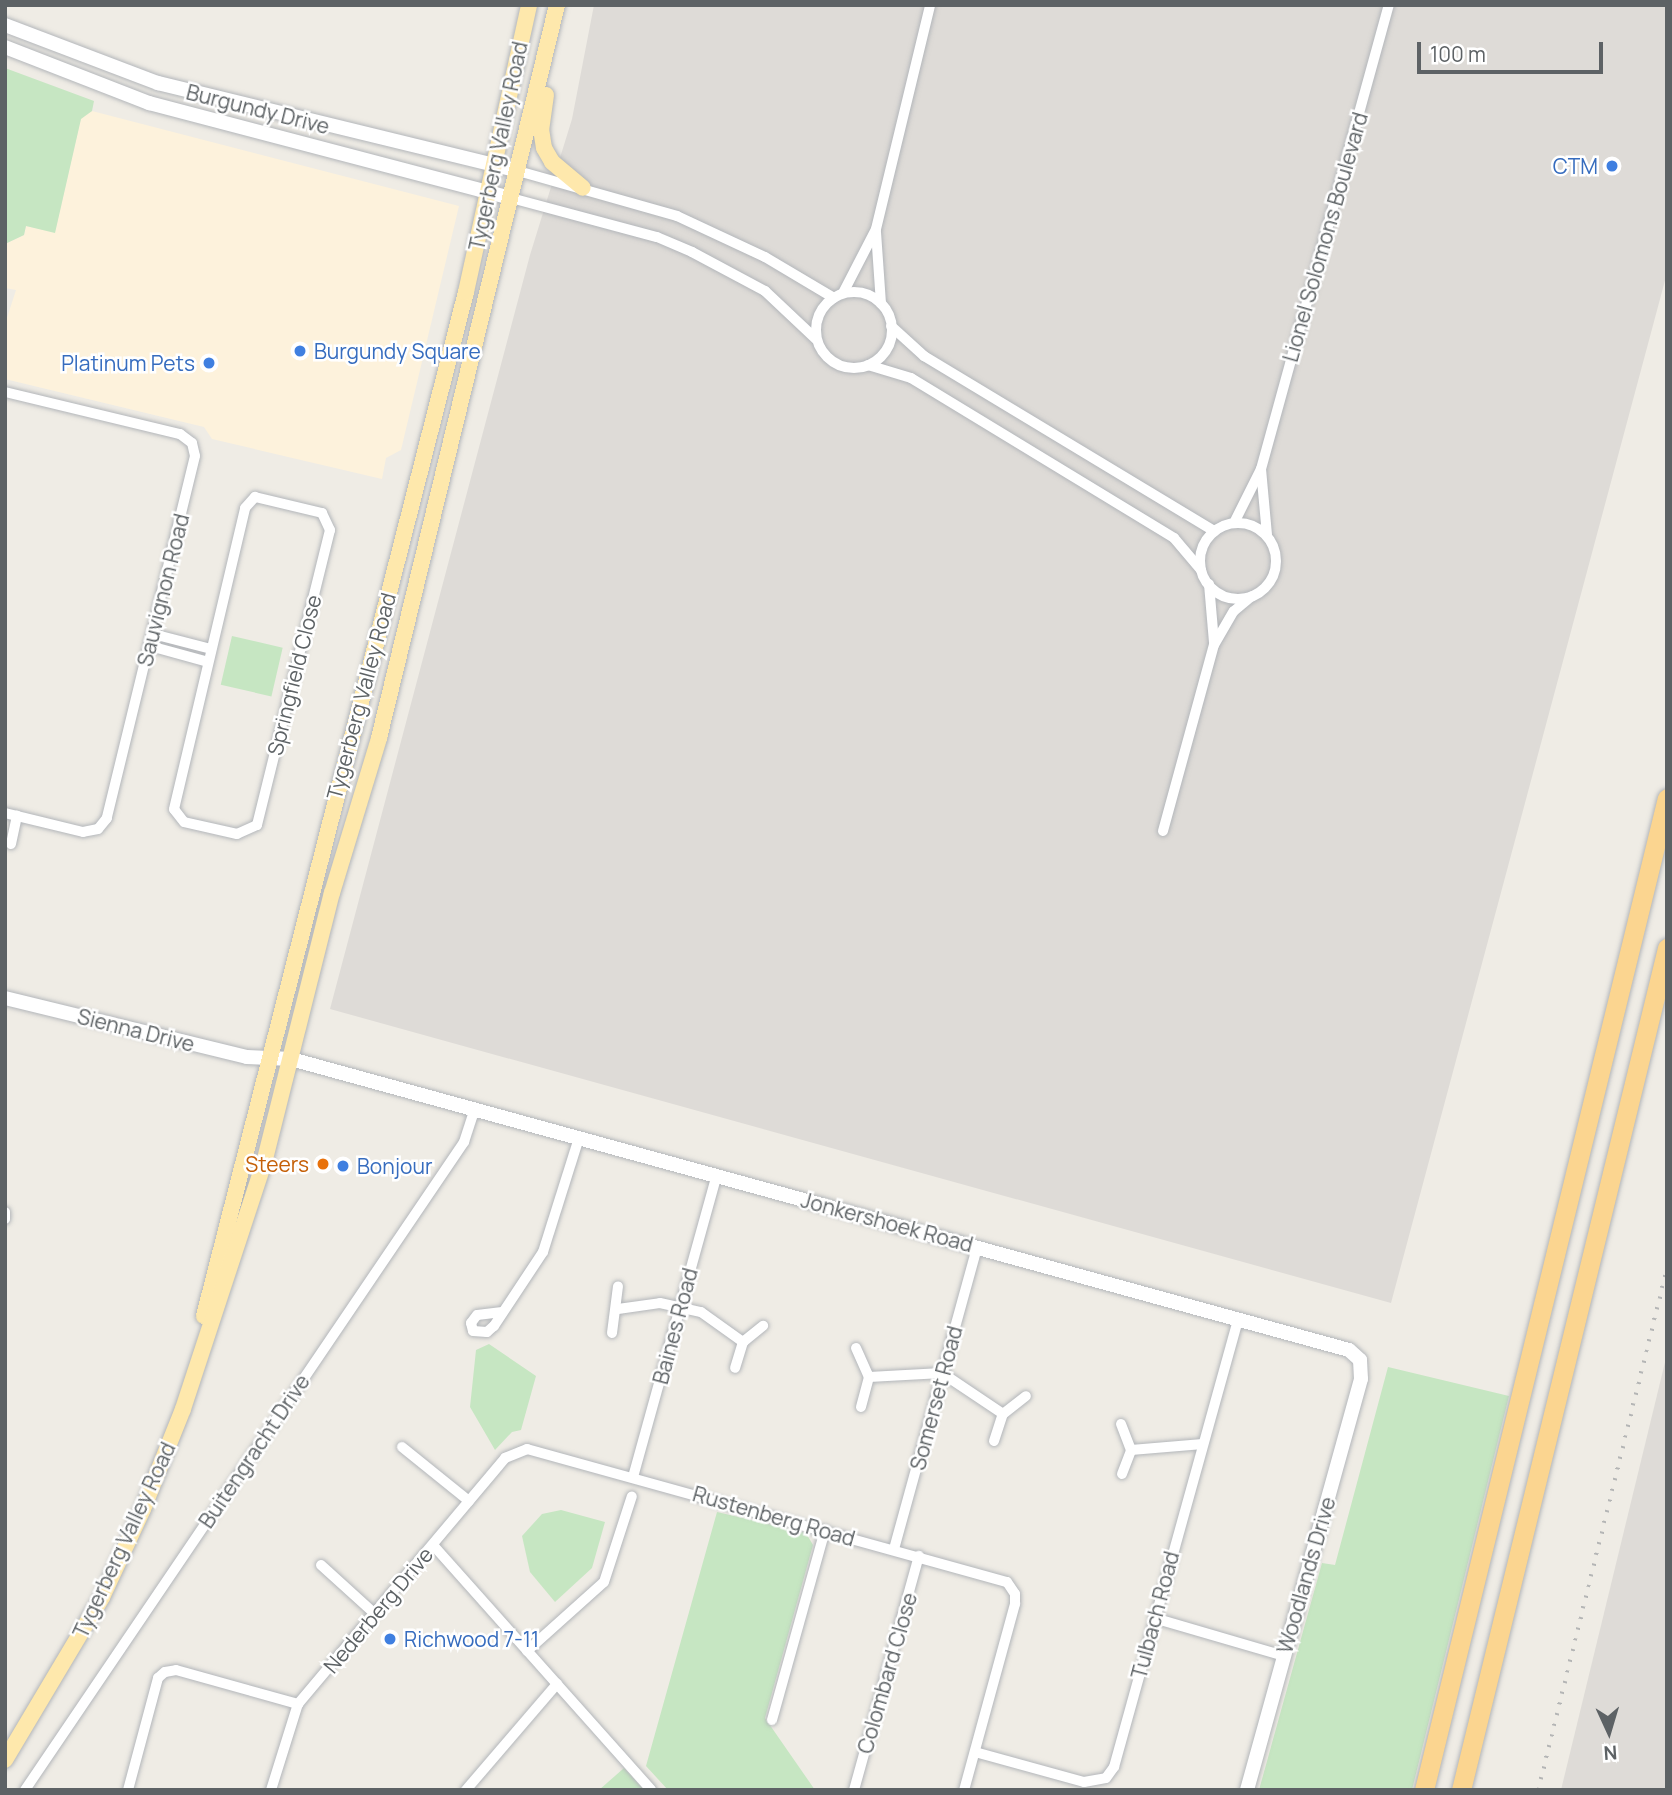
<!DOCTYPE html>
<style>
body{margin:0}
#map{position:relative;width:1672px;height:1795px;overflow:hidden;background:#efece5;font-family:Manrope,sans-serif}
div>[style]{position:absolute}
.commercial>*{inset:0;background:#fdf2dc}
.industrial>*{inset:0;background:#dedbd7}
.green>*{inset:0;background:#c6e6c2;transform-origin:0 0}
.roads{filter:drop-shadow(0 0 2px #b3b6ba) drop-shadow(0 0 2px #b3b6ba)}
.street>*{height:10px;margin:-5px;padding:0 5px;transform-origin:5px;border-radius:5px;background:#fff}
.street>.ring{margin:-5px;padding:0;box-sizing:content-box;background:none;border:10px solid #fff;border-radius:50%}
.secondary>*{height:14px;margin:-7px;padding:0 7px;transform-origin:7px;border-radius:7px;background:#fff}
.primary>*{height:16px;margin:-8px;padding:0 8px;transform-origin:8px;border-radius:8px;background:#fee8ac}
.highway>*{height:19px;margin:-9.5px;padding:0 9.5px;transform-origin:9.5px;border-radius:9.5px;background:#fbd590}
.rail>*{height:3.5px;margin-top:-1.75px;transform-origin:0;background:repeating-linear-gradient(90deg,#b4b5b5 0 2px,transparent 0 11px)}
.dots>*{width:19px;height:19px;translate:-50% -50%;box-sizing:border-box;border:4px solid #fff;border-radius:50%}
span{translate:-50% -50%;white-space:nowrap;text-align:center;line-height:1.15;-webkit-text-stroke:5px #fff;paint-order:stroke}
.street-label{font-size:21px;color:#5d6265}
.shop-label{font-size:21px;color:#366cbe}
.right{translate:-100% -50%;text-align:right}
.left{translate:0 -50%;text-align:left}
.food-label{font-size:21px;color:#c56008}
.frame{position:absolute;inset:0;border:7px solid #5d6265;pointer-events:none}
.north{position:absolute;left:1574px;top:1697px;width:70px;height:70px;-webkit-text-stroke:5px #fff;paint-order:stroke;rotate:176deg;font-size:19px;font-weight:700;line-height:28px;text-align:center;color:#5d6265}
.north::after{content:'';display:block;margin:auto;width:24px;height:32px;background:#5d6265;clip-path:polygon(50% 0,100% 100%,50% 72%,0 100%)}
.scale{position:absolute;left:1417px;top:42px;width:186px;height:32px;box-sizing:border-box;border:4px solid #5d6265;border-top:0;padding-left:9px;font-size:21px;line-height:24px;white-space:nowrap;color:#5d6265;-webkit-text-stroke:5px #fff;paint-order:stroke}
</style>
<div id="map">
<div class="commercial">
<div style="clip-path:polygon(92px 111px,459px 206px,401px 450px,386px 458px,382px 479px,212px 439px,204px 427px,5px 379px,5px 324px,16px 290px,5px 288px,5px 244px,24px 235px,26px 226px,55px 232px,81px 118px)"></div>
</div>
<div class="industrial">
<div style="clip-path:polygon(594px 5px,1667px 5px,1667px 273px,1391px 1303px,330px 1009px,530px 255px,572px 119px)"></div>
<div style="clip-path:polygon(1667px 1354px,1667px 1790px,1561px 1790px)"></div>
</div>
<div class="green">
<div style="clip-path:polygon(5px 68px,94px 101px,92px 111px,81px 119px,55px 233px,26px 226px,24px 235px,5px 244px)"></div>
<div style="left:232px;top:636px;width:52px;height:50px;rotate:13deg"></div>
<div style="clip-path:polygon(489px 1344px,536px 1376px,521px 1430px,512px 1432px,495px 1450px,470px 1407px,476px 1350px)"></div>
<div style="clip-path:polygon(1388px 1367px,1509px 1396px,1412px 1790px,1259px 1790px,1322px 1563px,1335px 1565px)"></div>
<div style="clip-path:polygon(561px 1510px,605px 1522px,592px 1568px,555px 1602px,530px 1572px,522px 1536px,542px 1514px)"></div>
<div style="clip-path:polygon(717px 1512px,806px 1533px,813px 1545px,765px 1718px,815px 1790px,668px 1790px,646px 1766px)"></div>
<div style="clip-path:polygon(624px 1768px,644px 1790px,599px 1790px)"></div>
</div>
<div class="roads">
<div class="street">
<div style="left:518px;top:171px;width:165px;rotate:15.8deg"></div>
<div style="left:677px;top:216px;width:97px;rotate:25deg"></div>
<div style="left:765px;top:257px;width:80px;rotate:30.7deg"></div>
<div style="left:511px;top:198px;width:151px;rotate:15deg"></div>
<div style="left:657px;top:237px;width:38px;rotate:23deg"></div>
<div style="left:692px;top:252px;width:83px;rotate:28.1deg"></div>
<div style="left:765px;top:291px;width:70px;rotate:43.3deg"></div>
<div style="left:876px;top:232px;width:72px;rotate:86deg"></div>
<div class="ring" style="left:816px;top:292px;width:66px;height:66px"></div>
<div style="left:843px;top:293px;width:72px;rotate:-62.7deg"></div>
<div style="left:876px;top:229px;width:230px;rotate:-76.4deg"></div>
<div style="left:891px;top:326px;width:45px;rotate:42.3deg"></div>
<div style="left:924px;top:356px;width:339px;rotate:31.1deg"></div>
<div style="left:868px;top:365px;width:45px;rotate:16.8deg"></div>
<div style="left:911px;top:378px;width:308px;rotate:31.3deg"></div>
<div style="left:1174px;top:538px;width:42px;rotate:49.8deg"></div>
<div style="left:5px;top:392px;width:180px;rotate:13.5deg"></div>
<div style="left:180px;top:434px;width:15px;rotate:37deg"></div>
<div style="left:192px;top:443px;width:13px;rotate:77deg"></div>
<div style="left:195px;top:456px;width:373px;rotate:103.7deg"></div>
<div style="left:107px;top:818px;width:14px;rotate:129deg"></div>
<div style="left:98px;top:829px;width:15px;rotate:169deg"></div>
<div style="left:83px;top:832px;width:80px;rotate:-166.3deg"></div>
<div style="left:1261px;top:469px;width:66px;rotate:84.8deg"></div>
<div style="left:255px;top:497px;width:69px;rotate:13.4deg"></div>
<div style="left:322px;top:513px;width:19px;rotate:65deg"></div>
<div style="left:330px;top:530px;width:304px;rotate:103.9deg"></div>
<div style="left:257px;top:825px;width:22px;rotate:156deg"></div>
<div style="left:237px;top:834px;width:54px;rotate:-167.2deg"></div>
<div style="left:184px;top:822px;width:16px;rotate:-128deg"></div>
<div style="left:174px;top:809px;width:309px;rotate:-76.7deg"></div>
<div style="left:245px;top:508px;width:15px;rotate:-48deg"></div>
<div style="left:1234px;top:523px;width:60px;rotate:-63.4deg"></div>
<div style="left:1261px;top:469px;width:481px;rotate:-74.6deg"></div>
<div class="ring" style="left:1200px;top:523px;width:66px;height:66px"></div>
<div style="left:1209px;top:584px;width:58px;rotate:85.1deg"></div>
<div style="left:153px;top:634px;width:60px;rotate:14.5deg"></div>
<div style="left:150px;top:646px;width:60px;rotate:15.4deg"></div>
<div style="left:1163px;top:831px;width:193px;rotate:-74.7deg"></div>
<div style="left:1214px;top:645px;width:39px;rotate:-60deg"></div>
<div style="left:1234px;top:611px;width:23px;rotate:-40deg"></div>
<div style="left:11px;top:844px;width:29px;rotate:-78deg"></div>
<div style="left:5px;top:1212px;width:7px;rotate:90deg"></div>
<div style="left:618px;top:1309px;width:42px;rotate:-8.1deg"></div>
<div style="left:660px;top:1303px;width:42px;rotate:12.4deg"></div>
<div style="left:701px;top:1312px;width:52px;rotate:35.5deg"></div>
<div style="left:743px;top:1342px;width:27px;rotate:107deg"></div>
<div style="left:502px;top:1312px;width:25px;rotate:173deg"></div>
<div style="left:477px;top:1315px;width:10px;rotate:127deg"></div>
<div style="left:471px;top:1323px;width:8px;rotate:76deg"></div>
<div style="left:473px;top:1331px;width:14px;rotate:4deg"></div>
<div style="left:487px;top:1332px;width:9px;rotate:-41deg"></div>
<div style="left:494px;top:1326px;width:89px;rotate:-56.5deg"></div>
<div style="left:543px;top:1252px;width:120px;rotate:-72.5deg"></div>
<div style="left:612px;top:1333px;width:47px;rotate:-82.7deg"></div>
<div style="left:743px;top:1342px;width:26px;rotate:-39deg"></div>
<div style="left:856px;top:1348px;width:32px;rotate:66deg"></div>
<div style="left:869px;top:1377px;width:31px;rotate:105deg"></div>
<div style="left:869px;top:1377px;width:73px;rotate:-3.1deg"></div>
<div style="left:942px;top:1373px;width:73px;rotate:33.9deg"></div>
<div style="left:1121px;top:1424px;width:28px;rotate:69deg"></div>
<div style="left:994px;top:1441px;width:28px;rotate:-72deg"></div>
<div style="left:1003px;top:1414px;width:29px;rotate:-38deg"></div>
<div style="left:402px;top:1447px;width:86px;rotate:38.9deg"></div>
<div style="left:1122px;top:1474px;width:26px;rotate:-69deg"></div>
<div style="left:1131px;top:1450px;width:72px;rotate:-4.8deg"></div>
<div style="left:633px;top:1477px;width:313px;rotate:-74.5deg"></div>
<div style="left:433px;top:1545px;width:328px;rotate:48.3deg"></div>
<div style="left:894px;top:1549px;width:313px;rotate:-74.6deg"></div>
<div style="left:321px;top:1565px;width:72px;rotate:42.2deg"></div>
<div style="left:1154px;top:1618px;width:135px;rotate:16.3deg"></div>
<div style="left:527px;top:1651px;width:103px;rotate:-41.9deg"></div>
<div style="left:604px;top:1582px;width:90px;rotate:-72deg"></div>
<div style="left:772px;top:1720px;width:197px;rotate:-74.4deg"></div>
<div style="left:975px;top:1752px;width:113px;rotate:15.4deg"></div>
<div style="left:1084px;top:1782px;width:22px;rotate:-10deg"></div>
<div style="left:1106px;top:1778px;width:14px;rotate:-54deg"></div>
<div style="left:1114px;top:1767px;width:465px;rotate:-74.5deg"></div>
<div style="left:25px;top:1790px;width:783px;rotate:-55.88deg"></div>
<div style="left:464px;top:1142px;width:35px;rotate:-72deg"></div>
<div style="left:128px;top:1790px;width:116px;rotate:-75deg"></div>
<div style="left:158px;top:1678px;width:9px;rotate:-41deg"></div>
<div style="left:165px;top:1672px;width:11px;rotate:-10deg"></div>
<div style="left:176px;top:1670px;width:127px;rotate:15.6deg"></div>
<div style="left:271px;top:1790px;width:90px;rotate:-72.6deg"></div>
<div style="left:298px;top:1704px;width:322px;rotate:-49.9deg"></div>
<div style="left:505px;top:1458px;width:24px;rotate:-22deg"></div>
<div style="left:527px;top:1449px;width:498px;rotate:15.5deg"></div>
<div style="left:1007px;top:1582px;width:14px;rotate:56deg"></div>
<div style="left:1015px;top:1594px;width:10px;rotate:90deg"></div>
<div style="left:1015px;top:1604px;width:193px;rotate:105.3deg"></div>
<div style="left:466px;top:1790px;width:140px;rotate:-49.4deg"></div>
<div style="left:854px;top:1790px;width:243px;rotate:-74.5deg"></div>
</div>
<div class="secondary">
<div style="left:5px;top:25px;width:164px;rotate:20.8deg"></div>
<div style="left:158px;top:83px;width:371px;rotate:13.7deg"></div>
<div style="left:5px;top:47px;width:155px;rotate:21.3deg"></div>
<div style="left:149px;top:103px;width:374px;rotate:14.7deg"></div>
<div style="left:5px;top:998px;width:249px;rotate:13.7deg"></div>
<div style="left:247px;top:1057px;width:44px;rotate:2.6deg"></div>
<div style="left:291px;top:1059px;width:1097px;rotate:15.38deg"></div>
<div style="left:1349px;top:1350px;width:15px;rotate:42deg"></div>
<div style="left:1360px;top:1360px;width:19px;rotate:87deg"></div>
<div style="left:1361px;top:1379px;width:427px;rotate:105.5deg"></div>
</div>
<div class="primary">
<div style="left:546px;top:95px;width:34px;rotate:98deg"></div>
<div style="left:541px;top:129px;width:19px;rotate:81deg"></div>
<div style="left:544px;top:148px;width:16px;rotate:60deg"></div>
<div style="left:552px;top:162px;width:40px;rotate:40deg"></div>
<div style="left:204px;top:1316px;width:1057px;rotate:-75.65deg"></div>
<div style="left:466px;top:292px;width:294px;rotate:-77.6deg"></div>
<div style="left:5px;top:1760px;width:190px;rotate:-59.2deg"></div>
<div style="left:102px;top:1597px;width:97px;rotate:-65deg"></div>
<div style="left:143px;top:1509px;width:108px;rotate:-68.2deg"></div>
<div style="left:183px;top:1409px;width:263px;rotate:-71.8deg"></div>
<div style="left:265px;top:1159px;width:274px;rotate:-75.9deg"></div>
<div style="left:332px;top:893px;width:162px;rotate:-73.1deg"></div>
<div style="left:379px;top:738px;width:754px;rotate:-76.35deg"></div>
</div>
<div class="highway">
<div style="left:1424px;top:1790px;width:1021px;rotate:-76.24deg"></div>
<div style="left:1461px;top:1790px;width:867px;rotate:-76.25deg"></div>
</div>
</div>
<div class="rail">
<div style="left:1538px;top:1790px;width:539px;rotate:-76.14deg"></div>
</div>
<div class="dots">
<div style="left:1612px;top:166px;background:#3f7fe0"></div>
<div style="left:300px;top:351px;background:#3f7fe0"></div>
<div style="left:209px;top:363px;background:#3f7fe0"></div>
<div style="left:323px;top:1164px;background:#e8710a"></div>
<div style="left:343px;top:1166px;background:#3f7fe0"></div>
<div style="left:390px;top:1639px;background:#3f7fe0"></div>
</div>
<div class="street-label">
<span style="left:258px;top:109px;rotate:14deg">Burgundy Drive</span>
<span style="left:498px;top:146px;rotate:-78deg">Tygerberg Valley Road</span>
<span style="left:1325px;top:237px;rotate:-74deg">Lionel Solomons Boulevard</span>
<span style="left:163px;top:590px;rotate:-76deg">Sauvignon Road</span>
<span style="left:294px;top:675px;rotate:-76deg">Springfield Close</span>
<span style="left:361px;top:696px;rotate:-75deg">Tygerberg Valley Road</span>
<span style="left:136px;top:1030px;rotate:14deg">Sienna Drive</span>
<span style="left:887px;top:1222px;rotate:15deg">Jonkershoek Road</span>
<span style="left:675px;top:1326px;rotate:-75deg">Baines Road</span>
<span style="left:936px;top:1398px;rotate:-75deg">Somerset Road</span>
<span style="left:254px;top:1451px;rotate:-56deg">Buitengracht Drive</span>
<span style="left:774px;top:1516px;rotate:16deg">Rustenberg Road</span>
<span style="left:124px;top:1540px;rotate:-65deg">Tygerberg Valley Road</span>
<span style="left:1306px;top:1575px;rotate:-74deg">Woodlands Drive</span>
<span style="left:378px;top:1610px;rotate:-50deg">Nederberg Drive</span>
<span style="left:1155px;top:1615px;rotate:-75deg">Tulbach Road</span>
<span style="left:887px;top:1673px;rotate:-74deg">Colombard Close</span>
</div>
<div class="shop-label">
<span class="right" style="left:1598px;top:166px">CTM</span>
<span class="left" style="left:314px;top:351px">Burgundy Square</span>
<span class="right" style="left:195px;top:363px">Platinum Pets</span>
<span class="left" style="left:357px;top:1166px">Bonjour</span>
<span class="left" style="left:404px;top:1639px">Richwood 7-11</span>
</div>
<div class="food-label">
<span class="right" style="left:309px;top:1164px">Steers</span>
</div>
<div class="frame"></div>
<div class="north">N</div>
<div class="scale">100 m</div>
</div>
